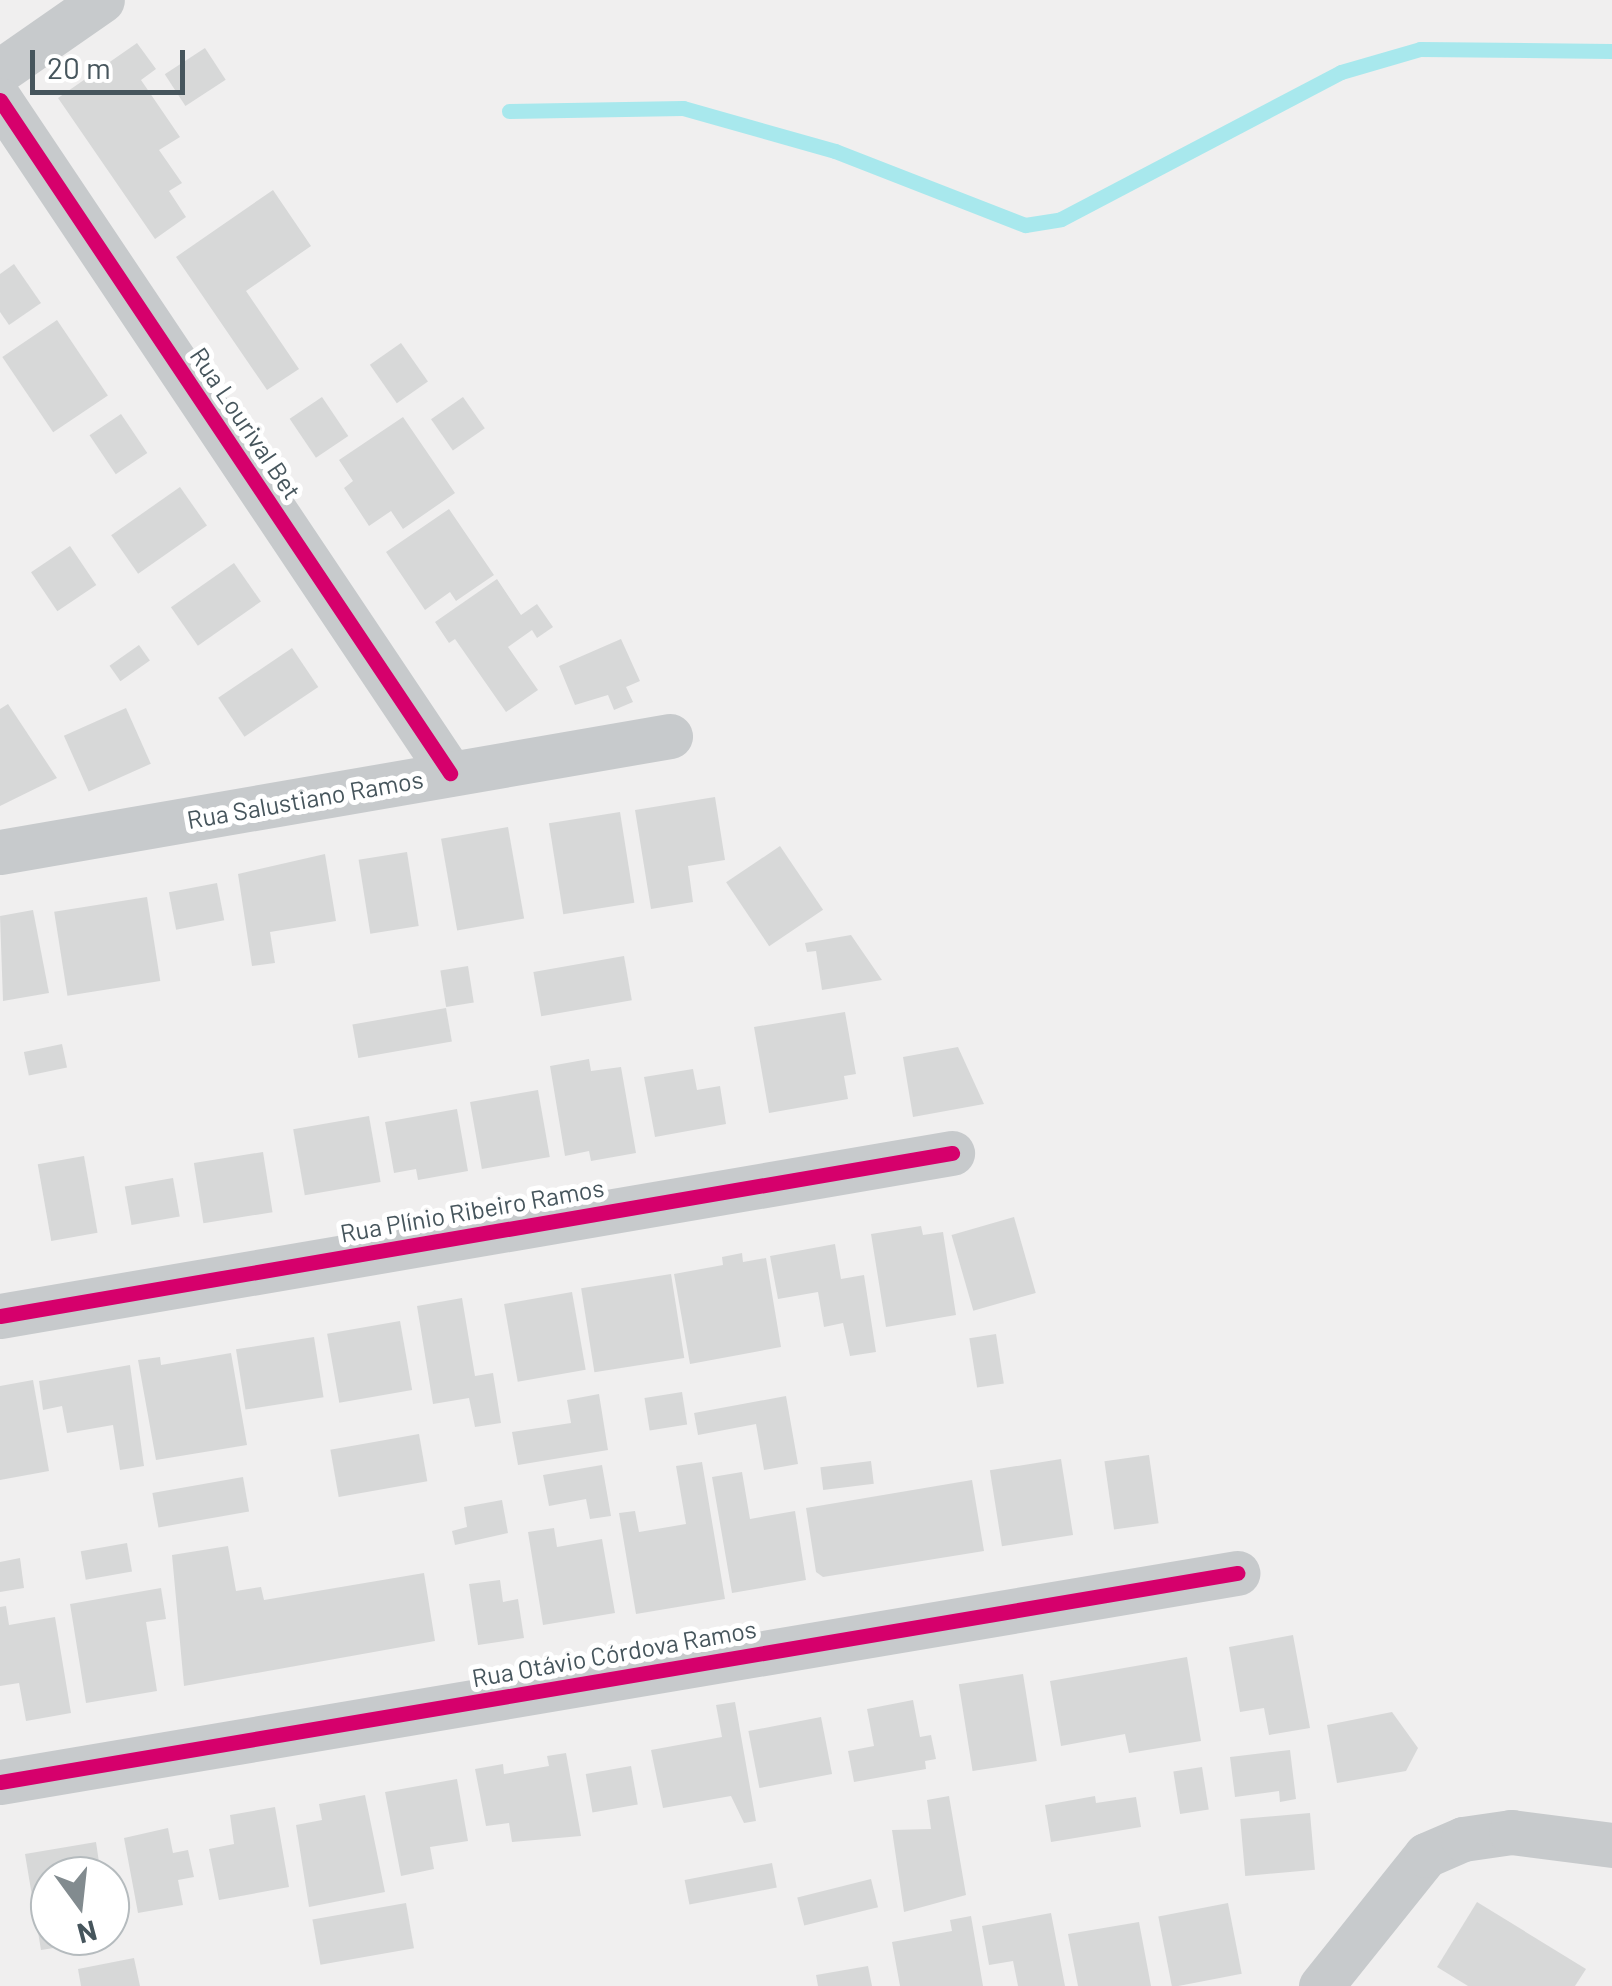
<!DOCTYPE html>
<meta charset="utf-8">
<style>
body{margin:0}
#map{position:relative;width:1612px;height:1986px;overflow:hidden;background:#f0efef;font-family:Barlow,sans-serif}
div>[style]{position:absolute}
.stream>*{height:15px;margin:-7.5px;padding:0 7.5px;transform-origin:7.5px;border-radius:7.5px;background:#a8e8ed}
.building>*{inset:0;background:#d7d8d8;transform-origin:0 0}
.minor>*{height:45px;margin:-22.5px;padding:0 22.5px;transform-origin:22.5px;border-radius:22.5px;background:#c7cacc}
.cycleway>*{height:15px;margin:-7.5px;padding:0 7.5px;transform-origin:7.5px;border-radius:7.5px;background:#d6006c}
span{translate:-50% -50%;white-space:nowrap;text-align:center;line-height:1.15;-webkit-text-stroke:10px #fff;paint-order:stroke}
.street-label{font-size:25px;color:#46555c}
.north{position:absolute;left:30px;top:1856px;width:100px;height:100px;box-sizing:border-box;background:#fff;border:2px solid #b5bbbe;border-radius:50%;rotate:165deg;font-size:28px;font-weight:700;line-height:40px;text-align:center;color:#46555c}
.north::after{content:'';display:block;margin:auto;width:35px;height:45px;background:#828b8f;clip-path:polygon(50% 0,100% 100%,50% 72%,0 100%)}
.scale{position:absolute;left:30px;top:50px;width:155px;height:45px;box-sizing:border-box;border:5px solid #46555c;border-top:0;padding-left:12px;font-size:30px;line-height:35px;white-space:nowrap;color:#46555c;-webkit-text-stroke:8px #fff;paint-order:stroke}
</style>
<div id="map">
<div class="stream">
<div style="left:509px;top:111px;width:174px;rotate:-1deg"></div>
<div style="left:683px;top:108px;width:158px;rotate:15.8deg"></div>
<div style="left:835px;top:151px;width:204px;rotate:21.3deg"></div>
<div style="left:1025px;top:225px;width:36px;rotate:-9deg"></div>
<div style="left:1061px;top:219px;width:316px;rotate:-27.7deg"></div>
<div style="left:1341px;top:72px;width:82px;rotate:-16.2deg"></div>
<div style="left:1420px;top:49px;width:192px;rotate:0.6deg"></div>
</div>
<div class="building">
<div style="clip-path:polygon(137px 43px,156px 69px,141px 80px,180px 137px,159px 150px,182px 183px,169px 191px,186px 217px,155px 239px,58px 98px)"></div>
<div style="left:205px;top:48px;width:38px;height:48px;rotate:57deg"></div>
<div style="clip-path:polygon(273px 190px,311px 246px,246px 291px,299px 369px,267px 390px,176px 257px)"></div>
<div style="clip-path:polygon(14px 264px,41px 303px,9px 325px,0 312px,0 274px)"></div>
<div style="left:57px;top:320px;width:91px;height:66px;rotate:56deg"></div>
<div style="left:401px;top:343px;width:47px;height:38px;rotate:55deg"></div>
<div style="left:322px;top:397px;width:47px;height:39px;rotate:56deg"></div>
<div style="left:463px;top:397px;width:38px;height:39px;rotate:55deg"></div>
<div style="left:121px;top:414px;width:47px;height:38px;rotate:56deg"></div>
<div style="clip-path:polygon(403px 417px,455px 493px,403px 529px,391px 511px,369px 526px,344px 488px,353px 481px,339px 460px)"></div>
<div style="left:180px;top:487px;width:47px;height:84px;rotate:55deg"></div>
<div style="clip-path:polygon(449px 509px,494px 575px,456px 601px,450px 592px,425px 610px,386px 552px)"></div>
<div style="left:70px;top:546px;width:47px;height:47px;rotate:56deg"></div>
<div style="left:234px;top:563px;width:47px;height:77px;rotate:55deg"></div>
<div style="clip-path:polygon(497px 579px,521px 615px,537px 604px,553px 627px,537px 638px,532px 630px,508px 647px,538px 690px,506px 712px,455px 639px,449px 643px,435px 622px)"></div>
<div style="clip-path:polygon(621px 639px,640px 681px,626px 687px,633px 702px,614px 710px,608px 695px,575px 705px,559px 666px)"></div>
<div style="left:139px;top:645px;width:19px;height:36px;rotate:55deg"></div>
<div style="left:292px;top:648px;width:47px;height:89px;rotate:56deg"></div>
<div style="clip-path:polygon(8px 704px,57px 778px,0 806px,0 709px)"></div>
<div style="left:126px;top:708px;width:61px;height:68px;rotate:66deg"></div>
<div style="clip-path:polygon(715px 797px,725px 860px,688px 866px,693px 902px,651px 909px,635px 810px)"></div>
<div style="left:620px;top:812px;width:92px;height:72px;rotate:81deg"></div>
<div style="left:508px;top:827px;width:93px;height:68px;rotate:80deg"></div>
<div style="left:780px;top:846px;width:77px;height:65px;rotate:56deg"></div>
<div style="left:407px;top:852px;width:75px;height:49px;rotate:81deg"></div>
<div style="clip-path:polygon(325px 854px,336px 921px,270px 932px,275px 963px,252px 966px,238px 874px)"></div>
<div style="left:217px;top:883px;width:38px;height:49px;rotate:79deg"></div>
<div style="left:147px;top:897px;width:85px;height:94px;rotate:81deg"></div>
<div style="clip-path:polygon(33px 910px,49px 993px,3px 1001px,0 916px)"></div>
<div style="clip-path:polygon(851px 935px,882px 980px,822px 990px,816px 951px,807px 952px,805px 943px)"></div>
<div style="left:624px;top:956px;width:45px;height:92px;rotate:80deg"></div>
<div style="left:468px;top:966px;width:37px;height:28px;rotate:81deg"></div>
<div style="left:446px;top:1008px;width:34px;height:95px;rotate:80deg"></div>
<div style="clip-path:polygon(845px 1012px,856px 1074px,844px 1076px,848px 1099px,769px 1113px,754px 1027px)"></div>
<div style="left:62px;top:1044px;width:24px;height:39px;rotate:78deg"></div>
<div style="clip-path:polygon(958px 1047px,984px 1104px,913px 1117px,903px 1057px)"></div>
<div style="clip-path:polygon(589px 1059px,591px 1071px,621px 1067px,636px 1153px,591px 1161px,589px 1151px,565px 1156px,550px 1066px)"></div>
<div style="clip-path:polygon(693px 1069px,697px 1090px,720px 1086px,726px 1124px,655px 1137px,644px 1077px)"></div>
<div style="left:538px;top:1090px;width:68px;height:69px;rotate:80deg"></div>
<div style="clip-path:polygon(457px 1109px,468px 1171px,418px 1180px,416px 1169px,394px 1173px,385px 1122px)"></div>
<div style="left:369px;top:1116px;width:67px;height:77px;rotate:80deg"></div>
<div style="left:263px;top:1152px;width:61px;height:70px;rotate:81deg"></div>
<div style="left:84px;top:1156px;width:78px;height:47px;rotate:80deg"></div>
<div style="left:173px;top:1178px;width:39px;height:49px;rotate:80deg"></div>
<div style="left:1014px;top:1217px;width:79px;height:65px;rotate:74deg"></div>
<div style="clip-path:polygon(921px 1226px,923px 1235px,943px 1232px,956px 1315px,886px 1327px,871px 1234px)"></div>
<div style="clip-path:polygon(835px 1244px,841px 1279px,864px 1275px,876px 1352px,850px 1356px,843px 1323px,824px 1327px,818px 1292px,778px 1299px,770px 1256px)"></div>
<div style="clip-path:polygon(742px 1253px,743px 1262px,766px 1258px,781px 1347px,690px 1364px,674px 1274px,723px 1265px,722px 1257px)"></div>
<div style="left:671px;top:1274px;width:85px;height:91px;rotate:81deg"></div>
<div style="left:572px;top:1292px;width:79px;height:69px;rotate:80deg"></div>
<div style="clip-path:polygon(462px 1298px,475px 1376px,493px 1373px,501px 1423px,475px 1427px,469px 1398px,433px 1404px,417px 1306px)"></div>
<div style="left:400px;top:1321px;width:70px;height:74px;rotate:80deg"></div>
<div style="left:996px;top:1334px;width:50px;height:27px;rotate:81deg"></div>
<div style="left:314px;top:1337px;width:61px;height:79px;rotate:81deg"></div>
<div style="clip-path:polygon(231px 1353px,247px 1445px,156px 1460px,138px 1360px,160px 1357px,161px 1365px)"></div>
<div style="clip-path:polygon(130px 1365px,144px 1466px,120px 1470px,113px 1425px,67px 1433px,62px 1406px,43px 1410px,39px 1381px)"></div>
<div style="clip-path:polygon(33px 1380px,49px 1471px,0 1480px,0 1386px)"></div>
<div style="left:682px;top:1392px;width:33px;height:38px;rotate:81deg"></div>
<div style="clip-path:polygon(599px 1394px,608px 1450px,518px 1465px,512px 1432px,571px 1423px,567px 1400px)"></div>
<div style="clip-path:polygon(786px 1396px,798px 1464px,764px 1470px,756px 1424px,698px 1435px,694px 1413px)"></div>
<div style="left:419px;top:1434px;width:48px;height:90px;rotate:80deg"></div>
<div style="left:1149px;top:1455px;width:69px;height:45px;rotate:82deg"></div>
<div style="left:1061px;top:1459px;width:77px;height:72px;rotate:81deg"></div>
<div style="left:871px;top:1461px;width:23px;height:51px;rotate:83deg"></div>
<div style="clip-path:polygon(702px 1462px,725px 1599px,636px 1614px,619px 1513px,635px 1511px,639px 1532px,686px 1524px,676px 1466px)"></div>
<div style="clip-path:polygon(602px 1465px,611px 1516px,590px 1519px,586px 1499px,549px 1506px,543px 1475px)"></div>
<div style="clip-path:polygon(742px 1472px,750px 1519px,795px 1511px,806px 1580px,732px 1593px,712px 1477px)"></div>
<div style="left:243px;top:1477px;width:35px;height:92px;rotate:80deg"></div>
<div style="clip-path:polygon(972px 1480px,984px 1551px,823px 1577px,816px 1572px,806px 1508px)"></div>
<div style="clip-path:polygon(502px 1500px,508px 1533px,455px 1545px,452px 1531px,467px 1527px,464px 1507px)"></div>
<div style="clip-path:polygon(554px 1528px,557px 1547px,602px 1539px,615px 1613px,543px 1625px,528px 1532px)"></div>
<div style="left:127px;top:1543px;width:29px;height:47px;rotate:80deg"></div>
<div style="clip-path:polygon(228px 1546px,236px 1591px,261px 1587px,264px 1600px,424px 1573px,435px 1641px,184px 1686px,172px 1555px)"></div>
<div style="clip-path:polygon(20px 1558px,24px 1588px,0 1592px,0 1562px)"></div>
<div style="clip-path:polygon(500px 1580px,503px 1602px,518px 1599px,524px 1638px,478px 1645px,469px 1584px)"></div>
<div style="clip-path:polygon(161px 1588px,166px 1619px,146px 1622px,157px 1691px,86px 1703px,70px 1604px)"></div>
<div style="clip-path:polygon(6px 1606px,9px 1625px,55px 1617px,71px 1713px,26px 1721px,19px 1683px,0 1686px,0 1607px)"></div>
<div style="clip-path:polygon(1293px 1635px,1310px 1728px,1269px 1735px,1264px 1708px,1240px 1712px,1229px 1647px)"></div>
<div style="clip-path:polygon(1187px 1657px,1201px 1741px,1129px 1753px,1125px 1734px,1061px 1746px,1050px 1681px)"></div>
<div style="left:1023px;top:1674px;width:88px;height:65px;rotate:81deg"></div>
<div style="clip-path:polygon(913px 1700px,920px 1737px,931px 1735px,936px 1759px,925px 1761px,926px 1769px,854px 1782px,848px 1751px,874px 1746px,867px 1709px)"></div>
<div style="clip-path:polygon(735px 1702px,756px 1821px,744px 1823px,731px 1796px,663px 1808px,651px 1750px,722px 1737px,716px 1705px)"></div>
<div style="clip-path:polygon(1392px 1712px,1418px 1748px,1406px 1771px,1337px 1783px,1327px 1725px)"></div>
<div style="left:821px;top:1717px;width:58px;height:74px;rotate:79deg"></div>
<div style="clip-path:polygon(1290px 1750px,1296px 1799px,1280px 1802px,1279px 1791px,1235px 1797px,1230px 1757px)"></div>
<div style="clip-path:polygon(566px 1753px,581px 1836px,512px 1842px,509px 1823px,486px 1826px,475px 1769px,503px 1764px,504px 1774px,549px 1766px,547px 1756px)"></div>
<div style="left:631px;top:1766px;width:39px;height:46px;rotate:80deg"></div>
<div style="left:1202px;top:1767px;width:43px;height:29px;rotate:81deg"></div>
<div style="clip-path:polygon(457px 1779px,468px 1841px,430px 1847px,434px 1869px,401px 1876px,385px 1792px)"></div>
<div style="clip-path:polygon(365px 1795px,385px 1892px,309px 1907px,296px 1825px,322px 1820px,319px 1804px)"></div>
<div style="clip-path:polygon(949px 1796px,966px 1895px,904px 1912px,892px 1830px,931px 1829px,927px 1800px)"></div>
<div style="clip-path:polygon(1095px 1796px,1096px 1803px,1136px 1797px,1141px 1827px,1051px 1842px,1045px 1805px)"></div>
<div style="clip-path:polygon(275px 1807px,289px 1887px,219px 1900px,209px 1849px,234px 1844px,230px 1815px)"></div>
<div style="left:1310px;top:1813px;width:57px;height:70px;rotate:85deg"></div>
<div style="clip-path:polygon(168px 1828px,173px 1853px,188px 1850px,194px 1877px,178px 1880px,183px 1905px,138px 1913px,124px 1838px)"></div>
<div style="clip-path:polygon(96px 1842px,101px 1876px,50px 1876px,50px 1936px,72px 1936px,73px 1945px,41px 1950px,25px 1854px)"></div>
<div style="left:772px;top:1863px;width:25px;height:89px;rotate:79deg"></div>
<div style="left:871px;top:1879px;width:29px;height:76px;rotate:76deg"></div>
<div style="clip-path:polygon(1477px 1902px,1586px 1969px,1575px 1986px,1468px 1986px,1437px 1967px)"></div>
<div style="left:406px;top:1903px;width:46px;height:95px;rotate:80deg"></div>
<div style="left:1228px;top:1903px;width:72px;height:71px;rotate:79deg"></div>
<div style="clip-path:polygon(1051px 1913px,1065px 1986px,1018px 1986px,1013px 1961px,989px 1965px,982px 1926px)"></div>
<div style="clip-path:polygon(971px 1916px,983px 1986px,900px 1986px,892px 1942px,952px 1931px,950px 1920px)"></div>
<div style="clip-path:polygon(1139px 1922px,1151px 1986px,1078px 1986px,1068px 1934px)"></div>
<div style="clip-path:polygon(134px 1958px,140px 1986px,81px 1986px,78px 1969px)"></div>
<div style="clip-path:polygon(868px 1966px,872px 1986px,818px 1986px,816px 1975px)"></div>
</div>
<div class="minor">
<div style="left:0;top:71px;width:124px;rotate:-34.8deg"></div>
<div style="left:0;top:100px;width:810px;rotate:56.23deg"></div>
<div style="left:0;top:852px;width:680px;rotate:-9.82deg"></div>
<div style="left:0;top:1316px;width:966px;rotate:-9.72deg"></div>
<div style="left:0;top:1782px;width:1255px;rotate:-9.59deg"></div>
<div style="left:1321px;top:1986px;width:168px;rotate:-51.3deg"></div>
<div style="left:1426px;top:1855px;width:40px;rotate:-23.4deg"></div>
<div style="left:1463px;top:1839px;width:49px;rotate:-8.3deg"></div>
<div style="left:1511px;top:1832px;width:102px;rotate:7.3deg"></div>
</div>
<div class="cycleway">
<div style="left:0;top:100px;width:810px;rotate:56.23deg"></div>
<div style="left:0;top:1316px;width:966px;rotate:-9.72deg"></div>
<div style="left:0;top:1782px;width:1255px;rotate:-9.59deg"></div>
</div>
<div class="street-label">
<span style="left:246px;top:423px;rotate:56deg">Rua Lourival Bet</span>
<span style="left:305px;top:799px;rotate:-10deg">Rua Salustiano Ramos</span>
<span style="left:472px;top:1210px;rotate:-10deg">Rua Plínio Ribeiro Ramos</span>
<span style="left:614px;top:1653px;rotate:-10deg">Rua Otávio Córdova Ramos</span>
</div>
<div class="north">N</div>
<div class="scale">20 m</div>
</div>
